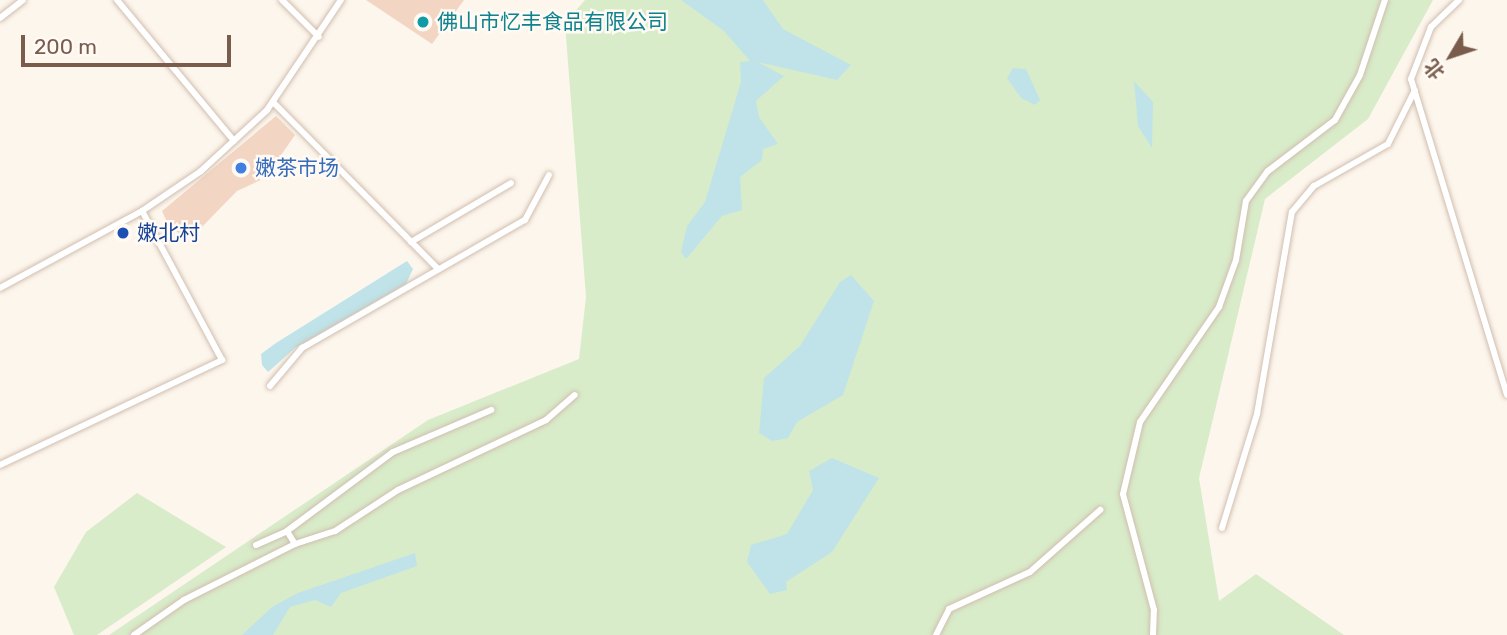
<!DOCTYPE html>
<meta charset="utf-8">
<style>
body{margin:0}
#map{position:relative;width:1507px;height:635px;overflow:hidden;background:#fdf6ec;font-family:Rubik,"Noto Sans SC",sans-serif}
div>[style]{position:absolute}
.green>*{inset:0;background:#d8ecc9}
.water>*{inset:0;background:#bfe3e8}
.building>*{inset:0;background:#f3d5c3}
.roads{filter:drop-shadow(0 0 2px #d1beb0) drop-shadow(0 0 2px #d1beb0)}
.street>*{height:6px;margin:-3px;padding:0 3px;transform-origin:3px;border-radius:3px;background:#fff}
.dots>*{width:19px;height:19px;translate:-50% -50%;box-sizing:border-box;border:4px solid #fffaf3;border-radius:50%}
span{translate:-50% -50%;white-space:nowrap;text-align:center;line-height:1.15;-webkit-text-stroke:5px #fffaf3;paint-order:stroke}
.culture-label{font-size:21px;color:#0d838f}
.left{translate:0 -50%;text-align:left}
.shop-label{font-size:21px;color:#366cbe}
.transit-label{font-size:21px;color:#164399}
.north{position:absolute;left:1416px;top:21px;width:70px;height:70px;-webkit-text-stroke:5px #fffaf3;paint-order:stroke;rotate:231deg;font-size:19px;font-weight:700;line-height:28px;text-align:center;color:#7a5c4d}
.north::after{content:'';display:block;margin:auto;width:24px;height:32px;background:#7a5c4d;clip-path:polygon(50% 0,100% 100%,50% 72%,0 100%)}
.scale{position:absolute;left:21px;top:35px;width:210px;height:32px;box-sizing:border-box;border:4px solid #7a5c4d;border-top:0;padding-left:9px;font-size:21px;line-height:24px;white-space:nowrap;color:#7a5c4d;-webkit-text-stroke:5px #fffaf3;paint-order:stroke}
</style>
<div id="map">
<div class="green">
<div style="clip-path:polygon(585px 0,1433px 0,1368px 119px,1265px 199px,1199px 478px,1219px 601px,1256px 574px,1344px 635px,109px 635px,428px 420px,579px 359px,586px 297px,565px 23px)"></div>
<div style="clip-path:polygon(137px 493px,226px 547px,97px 635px,74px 635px,54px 587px,86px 532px)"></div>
</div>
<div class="water">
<div style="clip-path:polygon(681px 0,763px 0,783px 29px,851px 65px,837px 80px,758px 62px,784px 76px,756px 101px,759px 117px,778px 144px,763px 149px,762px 160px,740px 177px,742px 210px,722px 216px,686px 259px,681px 252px,687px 226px,705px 202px,741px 82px,740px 62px,750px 61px,724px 31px)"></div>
<div style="clip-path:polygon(1013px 68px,1026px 69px,1040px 100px,1035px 105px,1021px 98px,1007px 78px)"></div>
<div style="clip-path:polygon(1134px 81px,1153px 102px,1152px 148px,1138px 126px)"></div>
<div style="clip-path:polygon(407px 261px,413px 269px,406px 284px,295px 348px,268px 372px,262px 365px,261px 354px,276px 343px)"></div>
<div style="clip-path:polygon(851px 275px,874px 301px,843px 395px,797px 422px,788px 438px,772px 441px,759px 433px,764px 378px,800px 346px,840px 282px)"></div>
<div style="clip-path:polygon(832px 458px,879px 478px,832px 552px,786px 582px,787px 590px,770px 594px,747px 562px,751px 545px,787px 534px,813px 490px,809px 471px)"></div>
<div style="clip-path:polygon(415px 553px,417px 566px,341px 593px,331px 607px,315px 600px,290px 607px,273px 635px,242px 635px,272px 607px,298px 593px)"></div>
</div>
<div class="building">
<div style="clip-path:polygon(366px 0,464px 0,432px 44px)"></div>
<div style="clip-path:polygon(276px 116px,295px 135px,265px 178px,237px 191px,197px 232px,173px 235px,162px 211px)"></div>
</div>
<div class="roads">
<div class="street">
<div style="left:117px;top:0;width:183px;rotate:50.3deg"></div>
<div style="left:282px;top:0;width:52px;rotate:45deg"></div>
<div style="left:1459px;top:0;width:39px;rotate:136deg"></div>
<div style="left:1431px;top:27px;width:56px;rotate:111deg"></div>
<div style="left:1411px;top:79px;width:330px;rotate:73.1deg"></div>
<div style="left:0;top:18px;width:29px;rotate:-38deg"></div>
<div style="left:273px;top:102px;width:235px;rotate:45.3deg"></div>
<div style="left:411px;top:242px;width:116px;rotate:-30.5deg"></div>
<div style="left:0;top:288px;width:162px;rotate:-28.5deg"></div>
<div style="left:142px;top:211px;width:71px;rotate:-34.1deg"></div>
<div style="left:201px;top:171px;width:90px;rotate:-42.7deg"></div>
<div style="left:267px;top:110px;width:133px;rotate:-56.1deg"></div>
<div style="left:270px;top:386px;width:50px;rotate:-49.9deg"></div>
<div style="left:302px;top:348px;width:257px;rotate:-29.9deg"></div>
<div style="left:525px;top:220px;width:51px;rotate:-61.9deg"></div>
<div style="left:0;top:465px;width:246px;rotate:-25.3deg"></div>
<div style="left:222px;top:360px;width:169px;rotate:-118.2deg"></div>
<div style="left:1222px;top:528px;width:119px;rotate:-72.9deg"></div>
<div style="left:1257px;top:414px;width:205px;rotate:-80.2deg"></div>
<div style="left:1292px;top:212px;width:34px;rotate:-50deg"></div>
<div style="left:1314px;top:186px;width:85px;rotate:-29.6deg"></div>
<div style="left:1388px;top:144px;width:60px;rotate:-63.4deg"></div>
<div style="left:295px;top:544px;width:15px;rotate:-122deg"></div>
<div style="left:287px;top:531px;width:132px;rotate:-36.7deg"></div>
<div style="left:393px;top:452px;width:107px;rotate:-23.2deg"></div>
<div style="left:256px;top:545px;width:34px;rotate:-24deg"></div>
<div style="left:134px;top:635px;width:61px;rotate:-35deg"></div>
<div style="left:184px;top:600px;width:124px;rotate:-26.8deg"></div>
<div style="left:295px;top:544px;width:42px;rotate:-18deg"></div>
<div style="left:335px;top:531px;width:75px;rotate:-33.1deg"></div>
<div style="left:398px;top:490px;width:164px;rotate:-25.3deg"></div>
<div style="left:546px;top:420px;width:38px;rotate:-41deg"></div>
<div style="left:936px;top:635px;width:29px;rotate:-63deg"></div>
<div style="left:949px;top:609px;width:89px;rotate:-24.6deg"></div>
<div style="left:1030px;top:572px;width:94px;rotate:-41.5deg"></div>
<div style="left:1153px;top:635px;width:25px;rotate:-88deg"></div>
<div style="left:1154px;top:610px;width:120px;rotate:-105deg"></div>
<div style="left:1123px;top:494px;width:74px;rotate:-76.7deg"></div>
<div style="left:1140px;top:422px;width:140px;rotate:-55.5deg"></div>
<div style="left:1219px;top:307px;width:50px;rotate:-70.1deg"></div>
<div style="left:1236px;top:260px;width:60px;rotate:-80.4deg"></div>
<div style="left:1246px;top:201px;width:37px;rotate:-54deg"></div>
<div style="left:1268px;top:171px;width:84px;rotate:-37.3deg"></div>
<div style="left:1335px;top:120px;width:51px;rotate:-60.9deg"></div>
<div style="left:1360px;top:75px;width:79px;rotate:-71.6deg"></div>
</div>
</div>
<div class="dots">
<div style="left:423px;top:22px;background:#0f9aa8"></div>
<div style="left:241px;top:168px;background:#3f7fe0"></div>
<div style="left:123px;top:233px;background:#1a4fb4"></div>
</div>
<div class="culture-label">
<span class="left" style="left:437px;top:22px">佛山市忆丰食品有限公司</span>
</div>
<div class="shop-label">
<span class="left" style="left:255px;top:168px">嫩茶市场</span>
</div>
<div class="transit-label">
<span class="left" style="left:137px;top:233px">嫩北村</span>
</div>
<div class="north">北</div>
<div class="scale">200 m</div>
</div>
